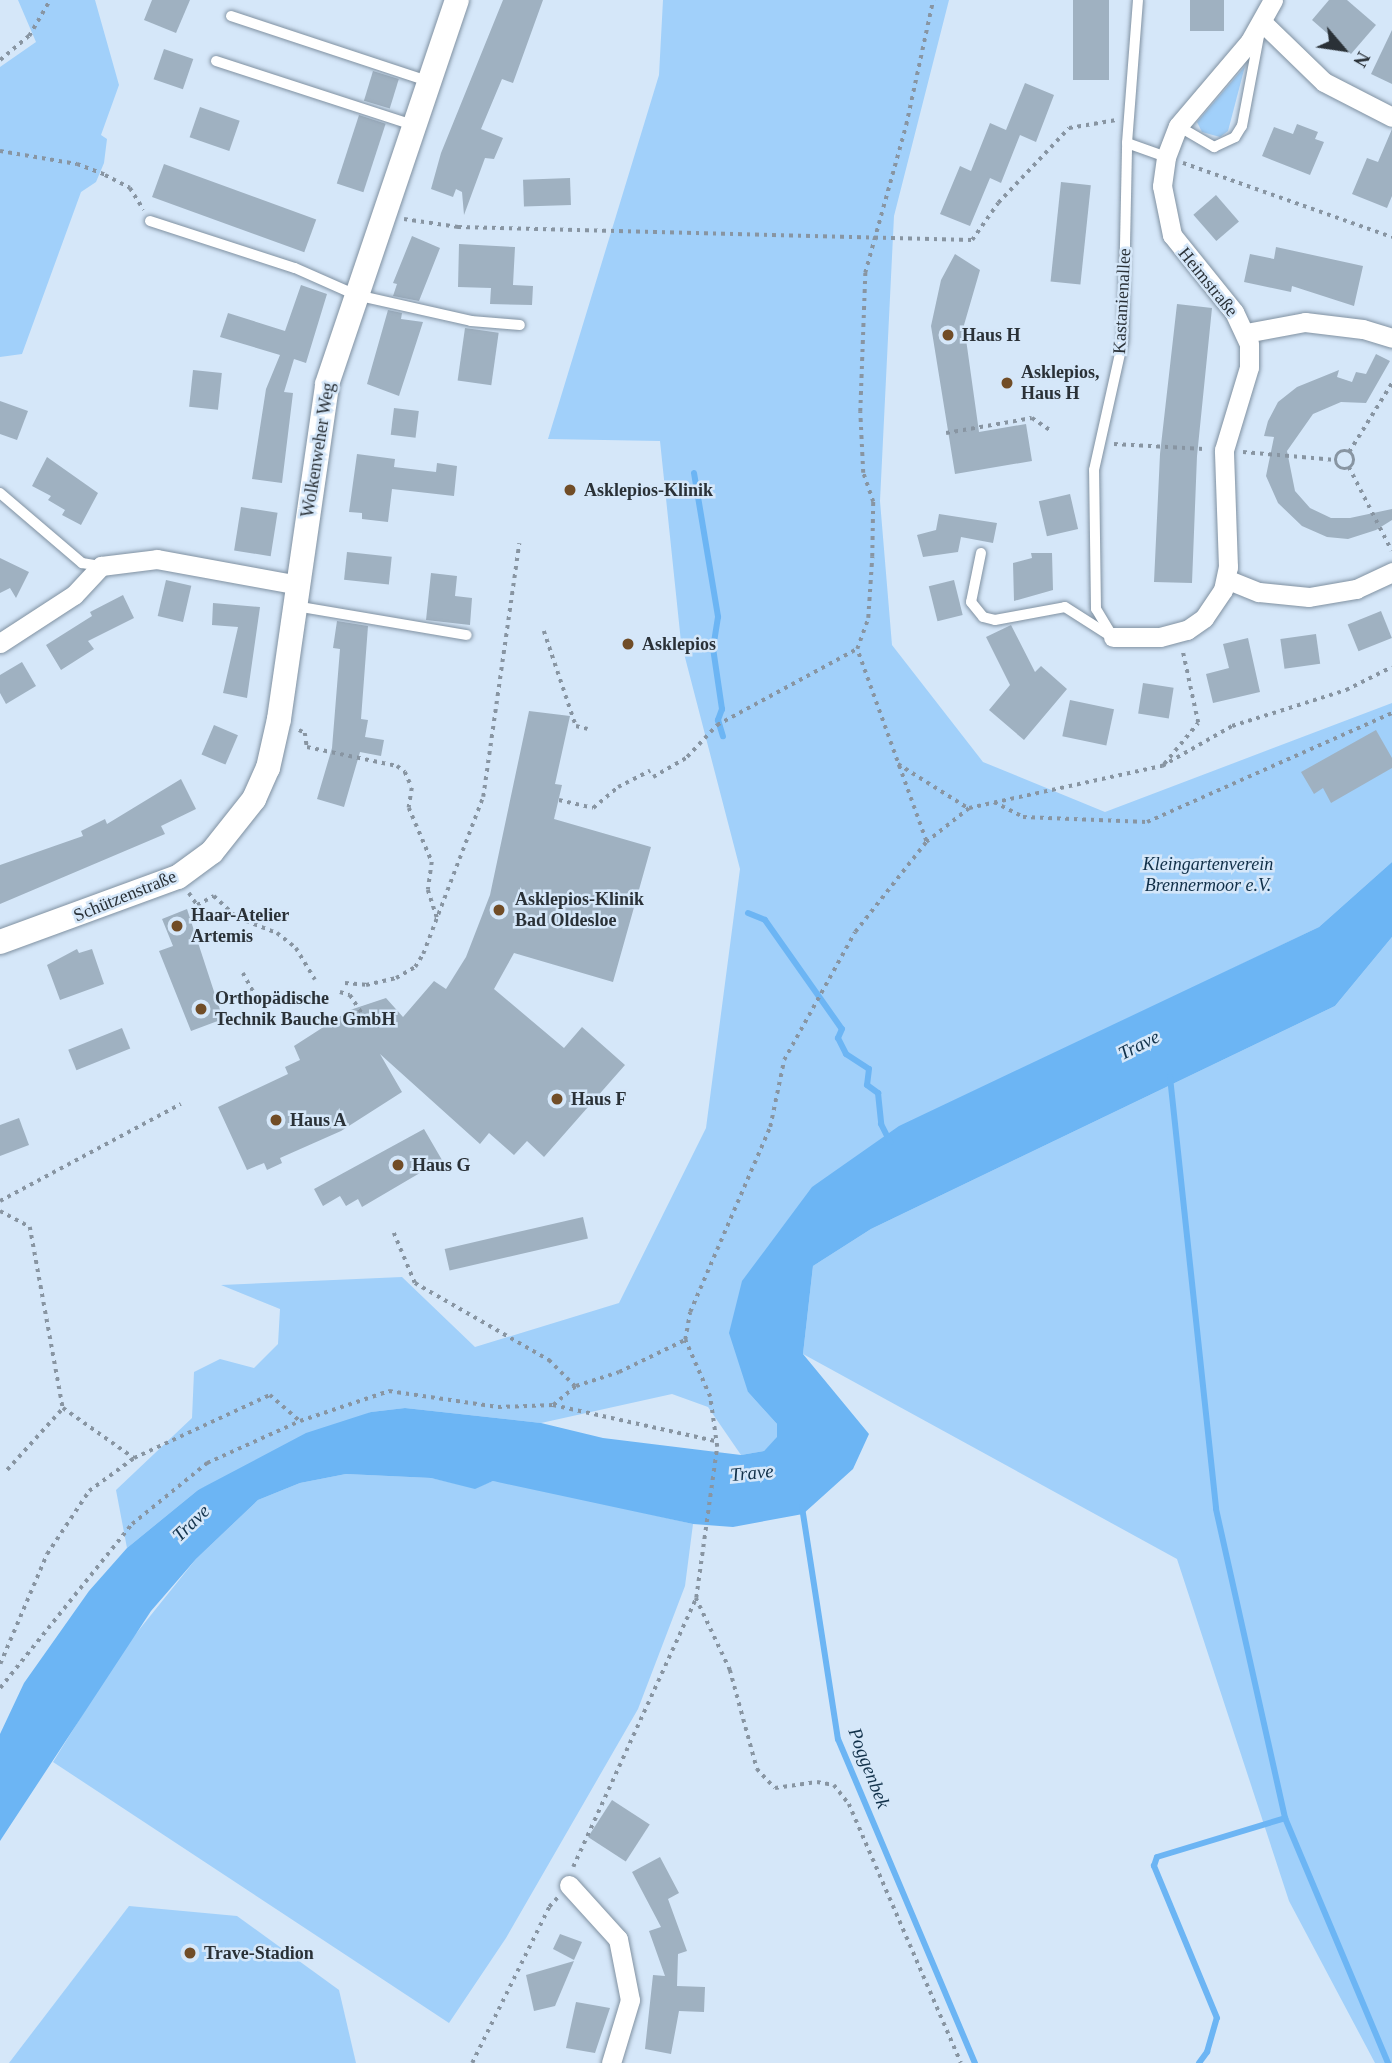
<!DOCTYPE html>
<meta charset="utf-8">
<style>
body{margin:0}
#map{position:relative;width:1392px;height:2063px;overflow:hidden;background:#d5e7f9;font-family:"Times New Roman",serif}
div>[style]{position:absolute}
.green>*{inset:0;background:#a1d0fa}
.water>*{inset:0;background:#6cb5f4}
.stream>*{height:6px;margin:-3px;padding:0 3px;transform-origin:3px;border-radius:3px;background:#6cb5f4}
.building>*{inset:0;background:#9fb1c1;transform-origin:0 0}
.path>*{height:3.5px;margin-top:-1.75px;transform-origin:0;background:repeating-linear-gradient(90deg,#8895a2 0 3.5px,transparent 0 8.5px)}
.path>.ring{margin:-1.75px;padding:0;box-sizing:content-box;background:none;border:3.5px solid #8895a2;border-radius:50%}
.roads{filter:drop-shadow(0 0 2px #8091a1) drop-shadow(0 0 2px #8091a1)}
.service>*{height:10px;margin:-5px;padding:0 5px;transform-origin:5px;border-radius:5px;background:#fff}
.minor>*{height:19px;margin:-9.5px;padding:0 9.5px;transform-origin:9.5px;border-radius:9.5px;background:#fff}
.tertiary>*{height:24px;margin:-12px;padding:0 12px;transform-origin:12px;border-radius:12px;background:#fff}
.dots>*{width:19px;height:19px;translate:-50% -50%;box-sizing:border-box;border:4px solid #d5e7f9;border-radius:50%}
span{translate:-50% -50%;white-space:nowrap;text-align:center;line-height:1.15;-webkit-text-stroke:5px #d5e7f9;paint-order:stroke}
.street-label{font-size:18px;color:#2a3137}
.poi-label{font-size:18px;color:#2a3137;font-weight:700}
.left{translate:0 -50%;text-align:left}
.park-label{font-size:18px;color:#102f48;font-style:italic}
.water-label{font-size:19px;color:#11314a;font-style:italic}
.north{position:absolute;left:1308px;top:14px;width:70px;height:70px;-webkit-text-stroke:5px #d5e7f9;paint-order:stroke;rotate:119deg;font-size:19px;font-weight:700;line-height:28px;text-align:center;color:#2a3137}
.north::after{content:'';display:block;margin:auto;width:24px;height:32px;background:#2a3137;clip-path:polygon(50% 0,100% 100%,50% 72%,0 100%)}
</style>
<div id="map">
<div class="green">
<div style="clip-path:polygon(18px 0,95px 0,119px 85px,101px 135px,107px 139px,104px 163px,96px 182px,81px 192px,22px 354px,0 357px,0 67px,36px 42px)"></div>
<div style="clip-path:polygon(663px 0,949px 0,894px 216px,880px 501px,892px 645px,983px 762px,1105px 812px,1392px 703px,1392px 862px,1319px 927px,1134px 1016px,813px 1187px,748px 1392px,777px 1424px,778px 1437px,764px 1451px,741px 1455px,708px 1407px,672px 1394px,541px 1423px,405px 1408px,371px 1412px,198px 1490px,127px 1548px,116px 1490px,192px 1418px,194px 1372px,220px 1359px,254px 1368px,278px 1344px,280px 1309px,221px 1285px,402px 1277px,475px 1347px,619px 1303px,706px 1128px,740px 869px,681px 642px,660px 441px,548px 439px,659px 75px)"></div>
<div style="clip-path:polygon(1245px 66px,1228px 131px,1220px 137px,1202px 132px,1197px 122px)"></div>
<div style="clip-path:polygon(1392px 937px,1392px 2063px,1375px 2063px,1289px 1901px,1177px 1559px,803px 1354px,813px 1266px,871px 1229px,1335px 1006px)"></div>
<div style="clip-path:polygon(346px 1474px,431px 1478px,475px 1488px,493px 1481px,512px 1483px,693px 1524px,685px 1586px,638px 1709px,506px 1938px,449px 2023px,53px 1762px,122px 1651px,196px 1559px,258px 1500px,300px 1483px)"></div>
<div style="clip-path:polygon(129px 1906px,237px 1916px,339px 1990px,356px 2063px,9px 2063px)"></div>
</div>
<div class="water">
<div style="clip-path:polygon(1392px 862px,1392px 937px,1335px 1006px,871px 1229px,813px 1266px,803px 1354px,869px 1434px,853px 1469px,803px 1514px,733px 1527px,693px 1524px,493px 1481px,475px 1489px,431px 1478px,346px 1474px,300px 1483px,258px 1500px,196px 1559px,151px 1611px,0 1841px,0 1734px,24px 1683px,89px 1591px,127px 1548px,198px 1490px,306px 1433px,371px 1412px,405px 1408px,541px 1423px,603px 1438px,741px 1455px,764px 1451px,777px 1437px,777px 1424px,748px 1392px,729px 1333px,742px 1281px,812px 1187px,899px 1126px,1319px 927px)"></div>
</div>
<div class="stream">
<div style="left:694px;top:473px;width:146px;rotate:80.5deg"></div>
<div style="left:718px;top:617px;width:31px;rotate:99deg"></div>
<div style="left:713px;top:648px;width:62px;rotate:81.6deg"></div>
<div style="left:722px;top:709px;width:12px;rotate:110deg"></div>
<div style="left:718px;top:720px;width:17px;rotate:73deg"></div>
<div style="left:748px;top:913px;width:18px;rotate:22deg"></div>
<div style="left:765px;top:920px;width:133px;rotate:54.8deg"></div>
<div style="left:842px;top:1029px;width:10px;rotate:114deg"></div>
<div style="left:838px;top:1038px;width:18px;rotate:63deg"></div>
<div style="left:846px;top:1054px;width:27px;rotate:33deg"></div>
<div style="left:869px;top:1069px;width:16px;rotate:97deg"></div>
<div style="left:867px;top:1085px;width:14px;rotate:36deg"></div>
<div style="left:878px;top:1093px;width:31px;rotate:84deg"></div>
<div style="left:881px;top:1124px;width:20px;rotate:63deg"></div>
<div style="left:1170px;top:1077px;width:434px;rotate:83.9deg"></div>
<div style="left:1216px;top:1509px;width:317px;rotate:77.4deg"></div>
<div style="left:1285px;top:1818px;width:266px;rotate:67.2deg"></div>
<div style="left:802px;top:1507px;width:235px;rotate:81.2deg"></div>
<div style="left:838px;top:1739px;width:352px;rotate:67.1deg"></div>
<div style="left:1199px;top:2063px;width:14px;rotate:-54deg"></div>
<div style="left:1207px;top:2052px;width:35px;rotate:-74deg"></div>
<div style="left:1217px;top:2018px;width:165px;rotate:-112.5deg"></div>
<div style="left:1154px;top:1866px;width:9px;rotate:-72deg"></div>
<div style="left:1157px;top:1857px;width:134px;rotate:-16.9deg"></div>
</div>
<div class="building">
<div style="clip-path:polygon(152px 0,190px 0,176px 33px,144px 20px)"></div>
<div style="clip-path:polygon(503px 0,543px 0,513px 83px,502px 79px,481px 129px,503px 138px,494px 159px,485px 158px,464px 215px,462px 192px,456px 189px,453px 197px,431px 189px,441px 153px)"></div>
<div style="left:1073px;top:0;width:36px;height:80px"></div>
<div style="left:1190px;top:0;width:34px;height:31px"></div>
<div style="clip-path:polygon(1329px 0,1347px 0,1376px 25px,1351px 54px,1312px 20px)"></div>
<div style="clip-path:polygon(1392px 30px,1392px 84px,1371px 74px)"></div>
<div style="left:164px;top:49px;width:31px;height:32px;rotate:19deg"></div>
<div style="left:373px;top:71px;width:27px;height:31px;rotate:17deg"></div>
<div style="clip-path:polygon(1025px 83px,1054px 95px,1036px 142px,1020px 135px,1001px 183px,990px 178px,970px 226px,940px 214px,960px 166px,971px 171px,990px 123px,1006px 130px)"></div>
<div style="left:200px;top:107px;width:42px;height:32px;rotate:19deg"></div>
<div style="left:359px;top:115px;width:28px;height:72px;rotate:18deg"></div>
<div style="clip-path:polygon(1297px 124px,1318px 132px,1315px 139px,1324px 142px,1310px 175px,1262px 156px,1274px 127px,1293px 134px)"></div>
<div style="clip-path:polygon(1392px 129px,1392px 196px,1387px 208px,1352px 194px,1367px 158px,1378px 162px)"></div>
<div style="left:164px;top:164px;width:162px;height:35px;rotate:20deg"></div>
<div style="left:570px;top:178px;width:27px;height:47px;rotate:88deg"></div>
<div style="left:1061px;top:182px;width:30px;height:100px;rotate:6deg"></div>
<div style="left:1216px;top:195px;width:35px;height:30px;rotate:49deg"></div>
<div style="clip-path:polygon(412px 236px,440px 248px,419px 301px,393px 296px,397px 284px,393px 283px)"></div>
<div style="clip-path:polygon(459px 244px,515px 247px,513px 285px,533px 286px,532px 305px,490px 304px,491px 288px,458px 287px)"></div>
<div style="clip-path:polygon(1276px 247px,1363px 266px,1354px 306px,1292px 286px,1291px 292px,1244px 282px,1250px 254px,1274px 259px)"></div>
<div style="clip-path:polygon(955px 254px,980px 270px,964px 325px,979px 432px,1026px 424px,1032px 461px,955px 474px,931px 326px,941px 280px)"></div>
<div style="clip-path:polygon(301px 285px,327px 294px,306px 363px,294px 359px,284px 392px,293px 393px,282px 483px,252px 479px,266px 389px,280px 355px,220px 337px,228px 313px,285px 331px)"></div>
<div style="clip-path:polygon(1177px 304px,1212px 308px,1197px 456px,1192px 583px,1154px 582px,1160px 454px)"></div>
<div style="clip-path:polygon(388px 310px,402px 313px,401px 319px,423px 322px,399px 396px,367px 384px)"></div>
<div style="left:465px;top:328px;width:34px;height:53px;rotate:8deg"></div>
<div style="clip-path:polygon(1376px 354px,1390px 361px,1366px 403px,1341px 402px,1313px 414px,1287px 451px,1295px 491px,1310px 508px,1331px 518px,1350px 518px,1392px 509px,1392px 520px,1376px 530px,1348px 539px,1327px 537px,1302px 526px,1278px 503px,1266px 476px,1274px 437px,1264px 436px,1268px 421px,1278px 402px,1297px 387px,1339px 370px,1337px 377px,1352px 382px,1356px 372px,1366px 374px)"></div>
<div style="left:193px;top:370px;width:29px;height:37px;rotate:6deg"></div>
<div style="clip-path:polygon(0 401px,28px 411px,17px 440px,0 434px)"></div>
<div style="left:394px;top:408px;width:25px;height:27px;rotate:7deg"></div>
<div style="clip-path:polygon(357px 454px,395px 459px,394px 467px,436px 472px,437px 463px,457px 466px,454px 496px,392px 489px,388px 522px,362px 519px,362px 513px,349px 512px)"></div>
<div style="clip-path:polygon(47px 457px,98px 493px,81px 525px,62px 515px,65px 510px,48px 500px,51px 496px,32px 486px)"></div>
<div style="left:1070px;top:494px;width:36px;height:32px;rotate:77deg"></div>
<div style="left:241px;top:507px;width:37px;height:44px;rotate:9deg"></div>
<div style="clip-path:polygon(939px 514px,997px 523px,993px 543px,961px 537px,958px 552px,923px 557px,917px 535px,936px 530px)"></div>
<div style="left:347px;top:552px;width:45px;height:28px;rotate:6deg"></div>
<div style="clip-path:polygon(1031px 553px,1052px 553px,1053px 590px,1014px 601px,1013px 563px,1032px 558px)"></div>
<div style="clip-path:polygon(0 558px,29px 572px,16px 598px,10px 588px,0 593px)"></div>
<div style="clip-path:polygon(431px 573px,457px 576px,455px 596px,472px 598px,470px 625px,426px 620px)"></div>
<div style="left:166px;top:580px;width:26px;height:37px;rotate:13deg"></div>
<div style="left:954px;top:580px;width:36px;height:26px;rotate:76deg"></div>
<div style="clip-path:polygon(123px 595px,134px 618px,88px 641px,94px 649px,61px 670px,46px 645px,92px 616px,90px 612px)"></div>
<div style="clip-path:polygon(213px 603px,260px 607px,247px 698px,223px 693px,238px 627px,212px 625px)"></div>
<div style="left:1381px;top:611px;width:29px;height:36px;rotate:68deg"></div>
<div style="clip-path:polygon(337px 621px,368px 626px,361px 719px,368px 720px,365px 737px,384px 740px,381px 756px,360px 752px,344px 807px,317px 799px,332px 748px,340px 649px,333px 648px)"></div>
<div style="clip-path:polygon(1011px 625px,1035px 672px,1041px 666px,1067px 689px,1024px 740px,989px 710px,1010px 685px,986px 637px)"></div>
<div style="left:1316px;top:634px;width:30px;height:36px;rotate:82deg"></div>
<div style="clip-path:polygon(1248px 638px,1260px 692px,1213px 703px,1206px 674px,1229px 668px,1223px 644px)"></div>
<div style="clip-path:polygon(22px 662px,36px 686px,6px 704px,0 693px,0 675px)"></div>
<div style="left:1143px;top:683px;width:31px;height:31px;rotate:9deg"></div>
<div style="left:1070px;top:700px;width:45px;height:37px;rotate:12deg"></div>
<div style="clip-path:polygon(529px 711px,570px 716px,555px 784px,562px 785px,554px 819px,651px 847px,613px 982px,514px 953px,494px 989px,564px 1048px,582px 1027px,625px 1065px,544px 1157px,527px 1141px,514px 1155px,489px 1133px,480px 1144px,380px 1054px,402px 1092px,341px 1131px,280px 1158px,282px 1163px,267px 1170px,264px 1163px,247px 1170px,218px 1107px,288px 1074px,285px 1067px,300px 1060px,294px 1046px,350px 1010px,386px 998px,403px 1017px,434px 981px,446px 989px,466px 957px,490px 895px)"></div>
<div style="left:214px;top:725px;width:26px;height:32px;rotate:23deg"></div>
<div style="clip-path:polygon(1376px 730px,1392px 758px,1392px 768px,1331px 803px,1323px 788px,1314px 794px,1301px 772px)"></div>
<div style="clip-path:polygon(181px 779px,196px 809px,161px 826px,165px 834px,0 904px,0 865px,83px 836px,81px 831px,105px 819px,107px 824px)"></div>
<div style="clip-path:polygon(187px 909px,223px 1019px,191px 1031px,159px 951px,173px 946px,162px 919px)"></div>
<div style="clip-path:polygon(77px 949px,79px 953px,92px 949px,104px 984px,60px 1000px,47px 965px)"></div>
<div style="left:122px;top:1028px;width:22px;height:58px;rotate:68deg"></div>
<div style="clip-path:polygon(19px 1118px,29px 1145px,0 1156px,0 1125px)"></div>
<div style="clip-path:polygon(424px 1129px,442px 1160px,362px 1207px,358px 1199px,346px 1206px,340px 1196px,323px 1206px,314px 1189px)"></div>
<div style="left:583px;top:1217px;width:22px;height:142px;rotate:77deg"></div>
<div style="left:612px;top:1800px;width:45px;height:44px;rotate:33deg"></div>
<div style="clip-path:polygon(660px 1857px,679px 1893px,668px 1899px,687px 1951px,678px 1954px,677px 1986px,705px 1987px,704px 2012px,679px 2011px,671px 2054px,645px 2049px,653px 1975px,665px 1976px,649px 1931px,661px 1927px,632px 1872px)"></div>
<div style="clip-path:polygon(560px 1934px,582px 1942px,574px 1960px,553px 1949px)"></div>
<div style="clip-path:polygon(574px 1961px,555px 2006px,534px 2011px,526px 1975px)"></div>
<div style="clip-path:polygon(576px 2002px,610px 2008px,595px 2053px,566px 2048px)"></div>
</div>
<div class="path">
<div style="left:0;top:60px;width:38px;rotate:-40deg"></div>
<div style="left:29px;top:36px;width:42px;rotate:-59.7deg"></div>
<div style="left:0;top:151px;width:78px;rotate:9.6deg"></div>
<div style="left:77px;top:164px;width:30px;rotate:21deg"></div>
<div style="left:105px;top:175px;width:28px;rotate:27deg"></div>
<div style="left:130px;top:188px;width:26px;rotate:58deg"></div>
<div style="left:1183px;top:163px;width:222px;rotate:19.5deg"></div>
<div style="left:404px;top:219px;width:55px;rotate:8.4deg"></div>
<div style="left:458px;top:227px;width:514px;rotate:1.45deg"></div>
<div style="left:972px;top:240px;width:45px;rotate:-54.9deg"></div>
<div style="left:998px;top:203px;width:103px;rotate:-46.6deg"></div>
<div style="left:1069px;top:128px;width:48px;rotate:-9.7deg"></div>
<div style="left:946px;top:433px;width:87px;rotate:-9.9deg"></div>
<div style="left:1032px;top:418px;width:22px;rotate:34deg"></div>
<div style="left:1114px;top:444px;width:90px;rotate:3.2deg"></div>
<div class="ring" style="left:1336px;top:451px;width:14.5px;height:14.5px"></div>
<div style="left:1243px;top:452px;width:93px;rotate:4.9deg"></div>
<div style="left:1349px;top:452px;width:81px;rotate:-58.1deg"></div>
<div style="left:1349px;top:467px;width:94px;rotate:62.9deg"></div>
<div style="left:544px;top:631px;width:100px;rotate:71.4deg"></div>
<div style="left:576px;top:726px;width:12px;rotate:14deg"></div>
<div style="left:299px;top:730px;width:7px;rotate:27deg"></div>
<div style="left:305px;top:733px;width:14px;rotate:82deg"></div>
<div style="left:307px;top:747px;width:92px;rotate:11.9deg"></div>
<div style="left:397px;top:766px;width:10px;rotate:37deg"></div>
<div style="left:405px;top:772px;width:17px;rotate:66deg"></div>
<div style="left:412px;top:788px;width:20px;rotate:99deg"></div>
<div style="left:409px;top:808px;width:59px;rotate:66.9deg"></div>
<div style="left:432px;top:862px;width:28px;rotate:98deg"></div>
<div style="left:428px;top:890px;width:29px;rotate:72deg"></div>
<div style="left:898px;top:764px;width:83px;rotate:32.2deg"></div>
<div style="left:1164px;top:764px;width:53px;rotate:-50.3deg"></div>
<div style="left:1198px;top:723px;width:76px;rotate:-102.2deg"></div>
<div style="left:653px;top:777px;width:39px;rotate:-30deg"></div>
<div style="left:687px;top:757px;width:44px;rotate:-46.8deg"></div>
<div style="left:717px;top:725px;width:159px;rotate:-28.5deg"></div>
<div style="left:559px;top:800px;width:35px;rotate:13deg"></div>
<div style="left:593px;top:808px;width:33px;rotate:-40deg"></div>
<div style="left:618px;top:787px;width:36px;rotate:-27deg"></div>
<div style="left:994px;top:802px;width:33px;rotate:27deg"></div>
<div style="left:1023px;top:817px;width:124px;rotate:2.3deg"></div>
<div style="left:1147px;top:822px;width:268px;rotate:-24deg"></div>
<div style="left:926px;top:841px;width:204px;rotate:-109.8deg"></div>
<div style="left:857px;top:649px;width:33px;rotate:-70deg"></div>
<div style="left:868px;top:618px;width:61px;rotate:-86.2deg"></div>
<div style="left:872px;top:557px;width:55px;rotate:-89deg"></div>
<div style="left:873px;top:502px;width:31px;rotate:-109deg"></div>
<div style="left:863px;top:473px;width:61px;rotate:-92.8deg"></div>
<div style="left:860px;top:412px;width:139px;rotate:-87.9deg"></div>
<div style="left:865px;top:273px;width:154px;rotate:-74.5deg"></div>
<div style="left:906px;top:125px;width:128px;rotate:-77.8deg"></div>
<div style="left:189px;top:893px;width:14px;rotate:56deg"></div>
<div style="left:197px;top:905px;width:19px;rotate:-28deg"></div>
<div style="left:214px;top:896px;width:33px;rotate:43deg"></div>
<div style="left:238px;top:918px;width:42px;rotate:21deg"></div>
<div style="left:277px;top:933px;width:24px;rotate:38deg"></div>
<div style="left:296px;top:948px;width:37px;rotate:59deg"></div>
<div style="left:243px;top:973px;width:58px;rotate:61.2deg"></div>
<div style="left:345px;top:983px;width:21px;rotate:5deg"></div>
<div style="left:366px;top:985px;width:31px;rotate:-13deg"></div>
<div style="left:396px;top:978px;width:22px;rotate:-30deg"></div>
<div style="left:415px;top:967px;width:15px;rotate:-58deg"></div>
<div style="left:423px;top:954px;width:168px;rotate:-69.1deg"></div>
<div style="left:483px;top:797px;width:256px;rotate:-81.9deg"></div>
<div style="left:340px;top:992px;width:10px;rotate:17deg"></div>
<div style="left:350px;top:995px;width:31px;rotate:57deg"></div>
<div style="left:0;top:1201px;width:205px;rotate:-28.2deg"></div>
<div style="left:0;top:1211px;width:34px;rotate:28deg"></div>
<div style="left:30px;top:1227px;width:184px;rotate:79.7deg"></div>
<div style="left:63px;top:1408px;width:87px;rotate:35.2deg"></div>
<div style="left:394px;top:1233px;width:54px;rotate:67.2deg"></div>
<div style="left:415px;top:1283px;width:155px;rotate:29.9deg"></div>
<div style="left:549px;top:1360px;width:37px;rotate:45deg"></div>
<div style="left:553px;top:1405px;width:30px;rotate:-40deg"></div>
<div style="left:576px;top:1386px;width:45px;rotate:-18deg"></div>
<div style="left:619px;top:1372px;width:73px;rotate:-25.9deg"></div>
<div style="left:685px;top:1340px;width:28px;rotate:-80deg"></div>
<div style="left:690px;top:1312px;width:202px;rotate:-66.6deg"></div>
<div style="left:770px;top:1127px;width:68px;rotate:-78.2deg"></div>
<div style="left:784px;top:1060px;width:146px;rotate:-61deg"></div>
<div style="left:855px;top:932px;width:115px;rotate:-51.7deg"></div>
<div style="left:926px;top:842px;width:55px;rotate:-38.3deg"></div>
<div style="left:969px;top:808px;width:198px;rotate:-12.3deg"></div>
<div style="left:1162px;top:766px;width:81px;rotate:-29.7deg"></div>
<div style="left:1232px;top:726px;width:120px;rotate:-17.5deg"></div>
<div style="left:1346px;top:690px;width:51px;rotate:-26.6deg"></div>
<div style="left:7px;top:1470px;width:84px;rotate:-47.9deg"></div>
<div style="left:696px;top:1598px;width:80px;rotate:64.7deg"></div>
<div style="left:730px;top:1670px;width:103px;rotate:74.7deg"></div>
<div style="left:757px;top:1769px;width:26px;rotate:47deg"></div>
<div style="left:775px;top:1788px;width:42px;rotate:-8.1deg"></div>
<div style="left:817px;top:1782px;width:17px;rotate:10deg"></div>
<div style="left:834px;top:1785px;width:24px;rotate:52deg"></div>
<div style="left:849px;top:1804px;width:282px;rotate:66.6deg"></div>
<div style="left:0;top:1664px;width:120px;rotate:-66.9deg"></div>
<div style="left:47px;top:1554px;width:76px;rotate:-56.3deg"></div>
<div style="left:89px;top:1491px;width:56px;rotate:-36.3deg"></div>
<div style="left:134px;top:1458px;width:150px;rotate:-24.9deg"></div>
<div style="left:270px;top:1395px;width:40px;rotate:41deg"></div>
<div style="left:0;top:1688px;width:211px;rotate:-51.2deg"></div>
<div style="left:132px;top:1524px;width:97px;rotate:-39.1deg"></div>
<div style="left:207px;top:1463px;width:102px;rotate:-24.3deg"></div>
<div style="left:300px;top:1421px;width:94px;rotate:-18.6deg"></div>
<div style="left:389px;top:1391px;width:110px;rotate:8.4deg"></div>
<div style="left:498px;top:1407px;width:55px;rotate:-2.1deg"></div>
<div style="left:553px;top:1405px;width:166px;rotate:12.5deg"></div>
<div style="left:573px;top:1867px;width:296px;rotate:-65.4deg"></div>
<div style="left:696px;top:1598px;width:152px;rotate:-82.1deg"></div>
<div style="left:717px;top:1447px;width:50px;rotate:-98deg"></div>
<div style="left:710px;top:1397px;width:62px;rotate:-113.7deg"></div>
<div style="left:472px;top:2063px;width:174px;rotate:-63.7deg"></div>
<div style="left:549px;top:1907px;width:13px;rotate:-48deg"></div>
</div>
<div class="roads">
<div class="service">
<div style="left:231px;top:16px;width:207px;rotate:18.3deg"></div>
<div style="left:216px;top:61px;width:207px;rotate:18deg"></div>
<div style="left:1178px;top:126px;width:42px;rotate:30.3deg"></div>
<div style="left:1214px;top:147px;width:23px;rotate:-25deg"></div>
<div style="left:1235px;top:137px;width:13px;rotate:-58deg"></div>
<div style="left:1242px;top:126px;width:92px;rotate:-79.3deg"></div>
<div style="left:1127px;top:143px;width:41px;rotate:19.7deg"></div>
<div style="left:150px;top:221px;width:152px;rotate:18deg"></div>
<div style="left:295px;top:268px;width:67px;rotate:23.9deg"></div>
<div style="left:356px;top:295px;width:118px;rotate:12.7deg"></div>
<div style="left:471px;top:321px;width:49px;rotate:4.7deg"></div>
<div style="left:0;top:493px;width:108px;rotate:40.5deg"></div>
<div style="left:82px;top:563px;width:18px;rotate:9deg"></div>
<div style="left:981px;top:553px;width:50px;rotate:101.5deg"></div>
<div style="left:971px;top:602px;width:19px;rotate:51deg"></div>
<div style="left:983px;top:617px;width:12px;rotate:14deg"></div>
<div style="left:995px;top:620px;width:71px;rotate:-10.5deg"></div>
<div style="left:1065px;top:607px;width:52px;rotate:32.5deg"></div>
<div style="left:295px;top:606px;width:174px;rotate:9.6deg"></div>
<div style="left:1113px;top:637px;width:33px;rotate:-121deg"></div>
<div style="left:1096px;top:609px;width:139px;rotate:-90.8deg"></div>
<div style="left:1094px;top:470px;width:133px;rotate:-77.4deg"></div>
<div style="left:1123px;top:340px;width:197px;rotate:-88.8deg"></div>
<div style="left:1127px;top:143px;width:143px;rotate:-85.6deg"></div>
</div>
<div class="minor">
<div style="left:1262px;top:22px;width:86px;rotate:44.1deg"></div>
<div style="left:1324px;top:82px;width:76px;rotate:27.2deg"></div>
<div style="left:1246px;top:333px;width:60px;rotate:-10.6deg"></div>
<div style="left:1305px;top:322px;width:58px;rotate:6.9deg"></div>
<div style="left:1363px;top:329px;width:30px;rotate:17deg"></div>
<div style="left:1226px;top:579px;width:35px;rotate:22deg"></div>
<div style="left:1259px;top:592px;width:50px;rotate:5.7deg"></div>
<div style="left:1309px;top:597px;width:48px;rotate:-9.7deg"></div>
<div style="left:1356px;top:589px;width:40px;rotate:-25deg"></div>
<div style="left:1113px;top:637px;width:47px"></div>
<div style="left:1160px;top:637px;width:28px;rotate:-15deg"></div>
<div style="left:1187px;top:630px;width:21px;rotate:-35deg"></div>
<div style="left:1204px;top:618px;width:34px;rotate:-56deg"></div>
<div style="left:1223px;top:590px;width:24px;rotate:-78deg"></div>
<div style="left:1228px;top:567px;width:117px;rotate:-92deg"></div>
<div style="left:1224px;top:450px;width:87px;rotate:-73.2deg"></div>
<div style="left:1249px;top:367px;width:23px;rotate:-90deg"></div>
<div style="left:1249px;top:344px;width:35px;rotate:-115deg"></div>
<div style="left:1234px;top:312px;width:99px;rotate:-128.8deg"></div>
<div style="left:1172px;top:235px;width:50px;rotate:-101.5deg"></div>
<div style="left:1162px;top:186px;width:29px;rotate:-82deg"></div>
<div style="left:1166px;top:157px;width:33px;rotate:-69deg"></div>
<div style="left:1178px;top:126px;width:111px;rotate:-49.7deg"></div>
<div style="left:1250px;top:41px;width:47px;rotate:-60.7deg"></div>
<div style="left:0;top:643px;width:88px;rotate:-33deg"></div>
<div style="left:74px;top:595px;width:40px;rotate:-47deg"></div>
<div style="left:101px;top:566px;width:56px;rotate:-7.1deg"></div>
<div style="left:157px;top:559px;width:143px;rotate:10.4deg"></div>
<div style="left:569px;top:1885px;width:73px;rotate:47.8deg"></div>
<div style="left:618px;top:1939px;width:62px;rotate:78.9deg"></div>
<div style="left:630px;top:2000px;width:66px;rotate:106.8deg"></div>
</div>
<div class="tertiary">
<div style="left:0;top:942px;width:189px;rotate:-20.1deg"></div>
<div style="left:178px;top:877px;width:42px;rotate:-36.3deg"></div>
<div style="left:212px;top:852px;width:68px;rotate:-51.6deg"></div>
<div style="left:254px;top:799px;width:34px;rotate:-66deg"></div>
<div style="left:268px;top:768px;width:50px;rotate:-77.3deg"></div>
<div style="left:279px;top:719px;width:338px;rotate:-81.8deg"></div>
<div style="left:327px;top:384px;width:405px;rotate:-71.3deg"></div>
</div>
</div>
<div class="dots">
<div style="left:948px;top:335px;background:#714d27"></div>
<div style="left:1007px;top:383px;background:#714d27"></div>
<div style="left:570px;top:490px;background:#714d27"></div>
<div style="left:628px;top:644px;background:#714d27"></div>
<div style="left:499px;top:910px;background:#714d27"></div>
<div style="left:177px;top:926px;background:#714d27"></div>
<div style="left:201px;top:1009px;background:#714d27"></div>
<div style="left:557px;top:1099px;background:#714d27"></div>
<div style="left:276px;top:1120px;background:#714d27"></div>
<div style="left:398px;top:1165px;background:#714d27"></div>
<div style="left:190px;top:1953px;background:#714d27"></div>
</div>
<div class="street-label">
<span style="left:1208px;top:282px;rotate:51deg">Heimstraße</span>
<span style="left:1122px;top:301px;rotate:-87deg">Kastanienallee</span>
<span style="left:318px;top:450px;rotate:-81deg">Wolkenweher Weg</span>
<span style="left:125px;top:896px;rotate:-22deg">Schützenstraße</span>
</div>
<div class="poi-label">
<span class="left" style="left:962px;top:335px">Haus H</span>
<span class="left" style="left:1021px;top:383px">Asklepios,<br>Haus H</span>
<span class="left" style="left:584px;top:490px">Asklepios-Klinik</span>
<span class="left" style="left:642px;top:644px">Asklepios</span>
<span class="left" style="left:515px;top:910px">Asklepios-Klinik<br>Bad Oldesloe</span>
<span class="left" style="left:191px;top:926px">Haar-Atelier<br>Artemis</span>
<span class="left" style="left:215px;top:1009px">Orthopädische<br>Technik Bauche GmbH</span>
<span class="left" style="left:571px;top:1099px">Haus F</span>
<span class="left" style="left:290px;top:1120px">Haus A</span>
<span class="left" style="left:412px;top:1165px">Haus G</span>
<span class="left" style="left:204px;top:1953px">Trave-Stadion</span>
</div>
<div class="park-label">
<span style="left:1208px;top:875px">Kleingartenverein<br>Brennermoor e.V.</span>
</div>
<div class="water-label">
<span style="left:1139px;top:1045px;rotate:-27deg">Trave</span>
<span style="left:752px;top:1473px;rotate:-6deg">Trave</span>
<span style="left:191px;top:1523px;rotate:-44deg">Trave</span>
<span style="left:869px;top:1768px;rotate:69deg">Poggenbek</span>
</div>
<div class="north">N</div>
</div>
